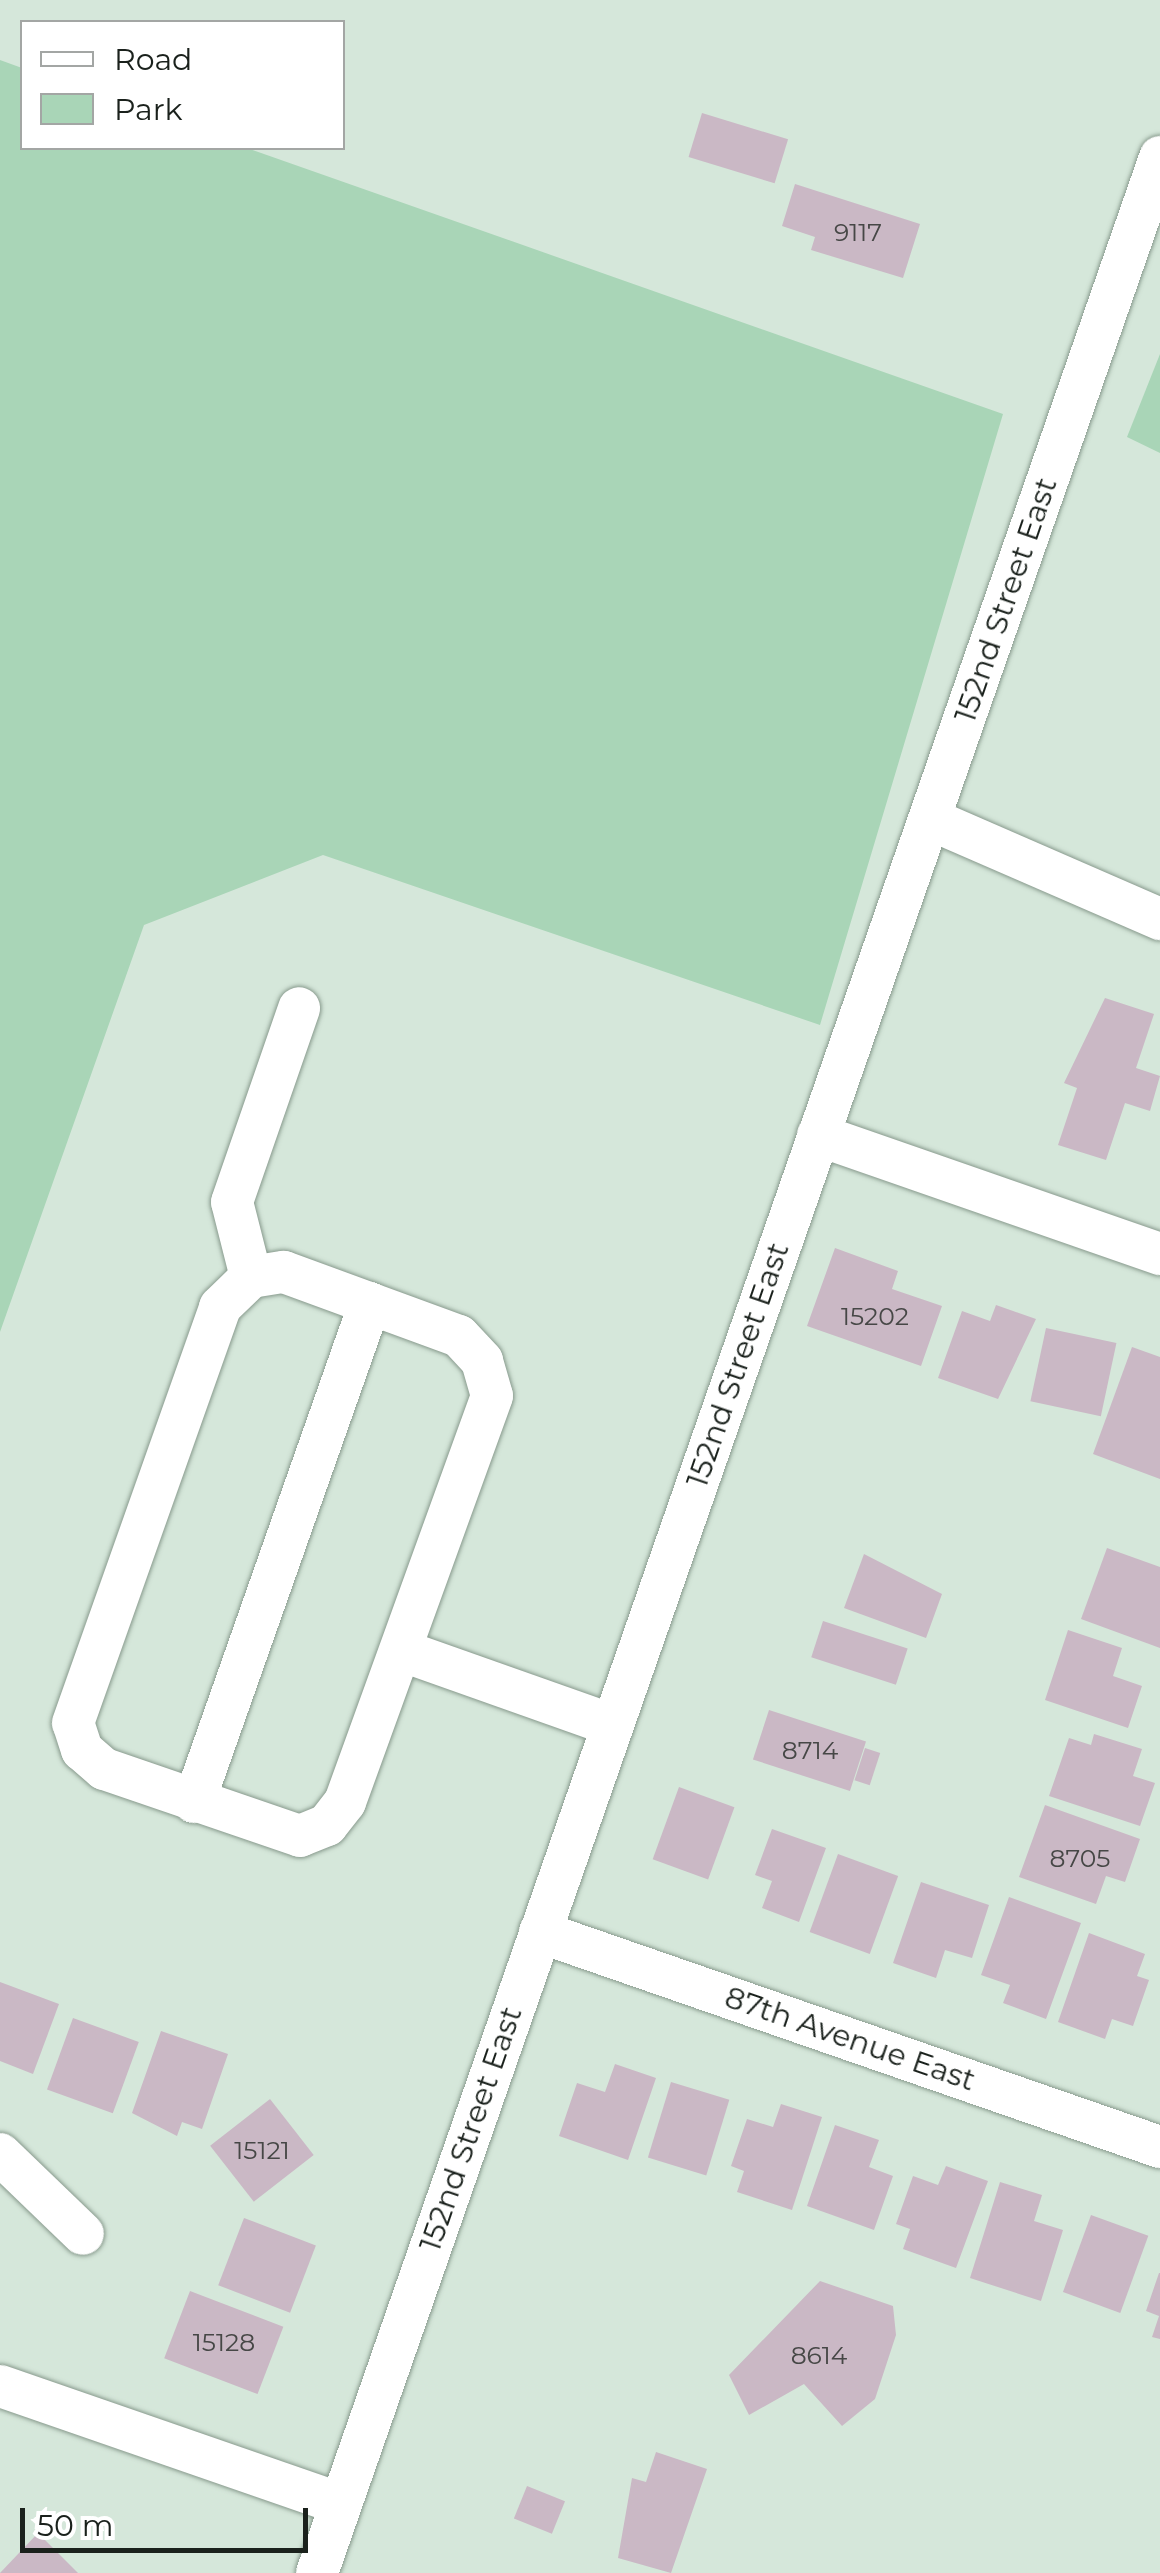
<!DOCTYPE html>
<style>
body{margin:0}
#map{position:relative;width:1160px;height:2573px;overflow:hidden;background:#d5e7da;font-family:Montserrat,sans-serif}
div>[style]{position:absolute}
.green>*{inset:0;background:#a9d5b7}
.building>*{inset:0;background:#cab8c5;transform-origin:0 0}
.roads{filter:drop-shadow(0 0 2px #889a8d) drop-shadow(0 0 2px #889a8d)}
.minor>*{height:42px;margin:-21px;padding:0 21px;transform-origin:21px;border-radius:21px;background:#fff}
span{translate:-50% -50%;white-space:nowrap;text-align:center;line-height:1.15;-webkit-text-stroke:8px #fff;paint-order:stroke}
.number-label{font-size:25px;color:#464746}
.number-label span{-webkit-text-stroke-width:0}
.street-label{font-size:30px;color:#1a211c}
.legend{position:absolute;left:20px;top:20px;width:325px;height:130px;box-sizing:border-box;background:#fff;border:2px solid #a3a6a4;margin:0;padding:12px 18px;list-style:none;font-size:30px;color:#1a211c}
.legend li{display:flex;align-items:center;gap:20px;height:50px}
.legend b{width:50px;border:2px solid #a3a6a4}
.scale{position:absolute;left:20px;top:2508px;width:288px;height:45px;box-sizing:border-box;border:5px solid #1a211c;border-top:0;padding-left:12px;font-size:30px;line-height:35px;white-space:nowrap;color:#1a211c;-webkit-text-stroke:8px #fff;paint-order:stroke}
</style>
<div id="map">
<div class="green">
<div style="clip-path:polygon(0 60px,22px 68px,22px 148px,247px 148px,1003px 414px,820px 1025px,323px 855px,144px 925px,0 1332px)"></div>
<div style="clip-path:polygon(1160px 354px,1160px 453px,1127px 437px)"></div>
</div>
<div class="building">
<div style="left:702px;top:113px;width:90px;height:46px;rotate:17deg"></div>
<div style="clip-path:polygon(795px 184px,920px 224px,903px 278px,811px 250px,815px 237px,782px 226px)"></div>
<div style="clip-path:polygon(1105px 998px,1154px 1014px,1136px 1068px,1160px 1076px,1150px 1111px,1125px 1103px,1106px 1160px,1058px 1145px,1077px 1088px,1064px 1083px)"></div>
<div style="clip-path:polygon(835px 1248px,898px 1271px,892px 1289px,942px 1306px,921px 1366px,807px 1326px)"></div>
<div style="clip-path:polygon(996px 1305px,1036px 1319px,998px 1399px,938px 1378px,962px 1311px,990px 1321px)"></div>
<div style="left:1046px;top:1328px;width:72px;height:75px;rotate:12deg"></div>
<div style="clip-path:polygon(1132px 1347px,1160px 1357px,1160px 1479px,1093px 1454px)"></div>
<div style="clip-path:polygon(1107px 1548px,1160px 1567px,1160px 1648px,1081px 1619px)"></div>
<div style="clip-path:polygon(864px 1554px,942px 1594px,926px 1638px,844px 1608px)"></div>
<div style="left:823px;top:1621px;width:89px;height:38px;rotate:18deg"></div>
<div style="clip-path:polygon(1068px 1630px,1122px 1648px,1113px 1676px,1142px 1686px,1128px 1728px,1045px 1700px)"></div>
<div style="left:769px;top:1710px;width:102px;height:52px;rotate:18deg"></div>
<div style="clip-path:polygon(1094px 1734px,1142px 1749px,1133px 1776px,1155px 1783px,1140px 1826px,1049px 1796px,1069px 1738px,1091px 1745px)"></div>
<div style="left:865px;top:1748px;width:16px;height:34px;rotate:18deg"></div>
<div style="left:679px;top:1787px;width:59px;height:77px;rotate:20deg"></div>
<div style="clip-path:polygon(1045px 1805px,1140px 1839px,1125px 1882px,1106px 1876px,1096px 1904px,1019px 1877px)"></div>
<div style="clip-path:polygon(772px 1829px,826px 1848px,799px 1922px,762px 1908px,772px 1881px,755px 1875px)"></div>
<div style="left:838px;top:1854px;width:64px;height:83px;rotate:20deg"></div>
<div style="clip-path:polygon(921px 1882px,989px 1905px,972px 1958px,945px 1950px,936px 1978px,893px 1963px)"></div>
<div style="clip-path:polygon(1009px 1897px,1081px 1923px,1046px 2019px,1003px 2003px,1010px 1985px,981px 1975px)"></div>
<div style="clip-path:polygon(1089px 1933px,1145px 1954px,1137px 1976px,1149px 1980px,1133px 2026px,1112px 2019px,1105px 2039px,1058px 2022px)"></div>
<div style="clip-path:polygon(0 1982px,59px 2004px,33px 2074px,0 2061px)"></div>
<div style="left:73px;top:2018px;width:70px;height:76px;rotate:20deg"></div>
<div style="clip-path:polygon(161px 2031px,228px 2054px,202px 2129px,182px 2122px,177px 2136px,132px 2113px)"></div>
<div style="clip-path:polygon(615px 2064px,656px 2078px,628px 2160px,559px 2136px,577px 2083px,605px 2092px)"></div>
<div style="left:671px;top:2082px;width:61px;height:79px;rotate:17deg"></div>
<div style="left:270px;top:2099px;width:71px;height:76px;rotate:52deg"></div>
<div style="clip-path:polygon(781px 2104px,822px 2117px,792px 2210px,737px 2192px,744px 2171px,731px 2166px,747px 2119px,773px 2127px)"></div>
<div style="clip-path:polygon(835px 2125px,879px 2140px,869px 2167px,893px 2176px,874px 2230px,807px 2206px)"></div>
<div style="clip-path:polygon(946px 2166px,988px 2181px,956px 2268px,903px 2249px,910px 2229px,896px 2224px,913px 2176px,938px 2185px)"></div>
<div style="clip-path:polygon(1000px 2182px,1042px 2195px,1034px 2221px,1063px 2230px,1041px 2301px,970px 2278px)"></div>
<div style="left:1091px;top:2215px;width:61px;height:82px;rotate:20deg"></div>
<div style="left:244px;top:2218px;width:77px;height:72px;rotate:21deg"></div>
<div style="clip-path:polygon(1159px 2273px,1160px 2273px,1160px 2339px,1152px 2337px,1159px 2316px,1146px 2311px)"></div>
<div style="clip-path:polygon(820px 2281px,893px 2306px,896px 2335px,875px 2399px,842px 2426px,804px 2384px,749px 2415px,729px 2375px)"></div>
<div style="left:190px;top:2291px;width:100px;height:72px;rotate:21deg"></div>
<div style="clip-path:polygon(656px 2452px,707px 2469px,671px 2573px,618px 2558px,632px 2478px,646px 2482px)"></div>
<div style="left:527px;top:2486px;width:41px;height:35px;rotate:22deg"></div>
<div style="clip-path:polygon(38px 2533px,78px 2573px,0 2573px)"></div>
</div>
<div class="roads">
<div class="minor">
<div style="left:930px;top:819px;width:251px;rotate:23.5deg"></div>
<div style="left:818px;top:1135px;width:362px;rotate:19.2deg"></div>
<div style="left:284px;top:1272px;width:186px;rotate:20.1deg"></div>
<div style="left:459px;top:1336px;width:34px;rotate:47deg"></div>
<div style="left:482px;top:1361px;width:36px;rotate:74deg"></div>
<div style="left:492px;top:1396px;width:432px;rotate:109.9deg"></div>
<div style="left:345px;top:1802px;width:29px;rotate:128deg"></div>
<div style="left:327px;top:1825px;width:29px;rotate:158deg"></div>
<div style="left:300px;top:1836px;width:207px;rotate:-161.1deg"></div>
<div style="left:104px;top:1769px;width:29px;rotate:-139deg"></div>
<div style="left:82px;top:1750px;width:28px;rotate:-108deg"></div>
<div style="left:73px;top:1723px;width:441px;rotate:-70.5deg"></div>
<div style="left:220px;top:1307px;width:43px;rotate:-44.1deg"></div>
<div style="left:251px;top:1277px;width:33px;rotate:-9deg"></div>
<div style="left:251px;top:1277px;width:77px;rotate:-104.2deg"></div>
<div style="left:232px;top:1202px;width:205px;rotate:-70.9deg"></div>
<div style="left:403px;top:1651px;width:222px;rotate:19.5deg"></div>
<div style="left:194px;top:1802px;width:529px;rotate:-70.57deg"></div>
<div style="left:540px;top:1932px;width:656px;rotate:19.13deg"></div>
<div style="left:0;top:2154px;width:115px;rotate:43.9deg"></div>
<div style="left:0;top:2386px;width:360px;rotate:19.1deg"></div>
<div style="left:317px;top:2573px;width:2559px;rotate:-70.76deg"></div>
</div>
</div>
<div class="number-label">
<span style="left:858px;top:232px">9117</span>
<span style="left:875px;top:1316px">15202</span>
<span style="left:810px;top:1750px">8714</span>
<span style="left:1080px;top:1858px">8705</span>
<span style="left:262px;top:2150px">15121</span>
<span style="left:224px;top:2342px">15128</span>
<span style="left:819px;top:2355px">8614</span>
</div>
<div class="street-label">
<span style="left:1006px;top:600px;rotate:-71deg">152nd Street East</span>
<span style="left:738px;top:1365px;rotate:-71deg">152nd Street East</span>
<span style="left:850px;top:2039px;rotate:19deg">87th Avenue East</span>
<span style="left:471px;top:2129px;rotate:-71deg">152nd Street East</span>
</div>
<ul class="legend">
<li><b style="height:12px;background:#fff"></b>Road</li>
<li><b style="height:28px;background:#a9d5b7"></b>Park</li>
</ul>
<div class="scale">50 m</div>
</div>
